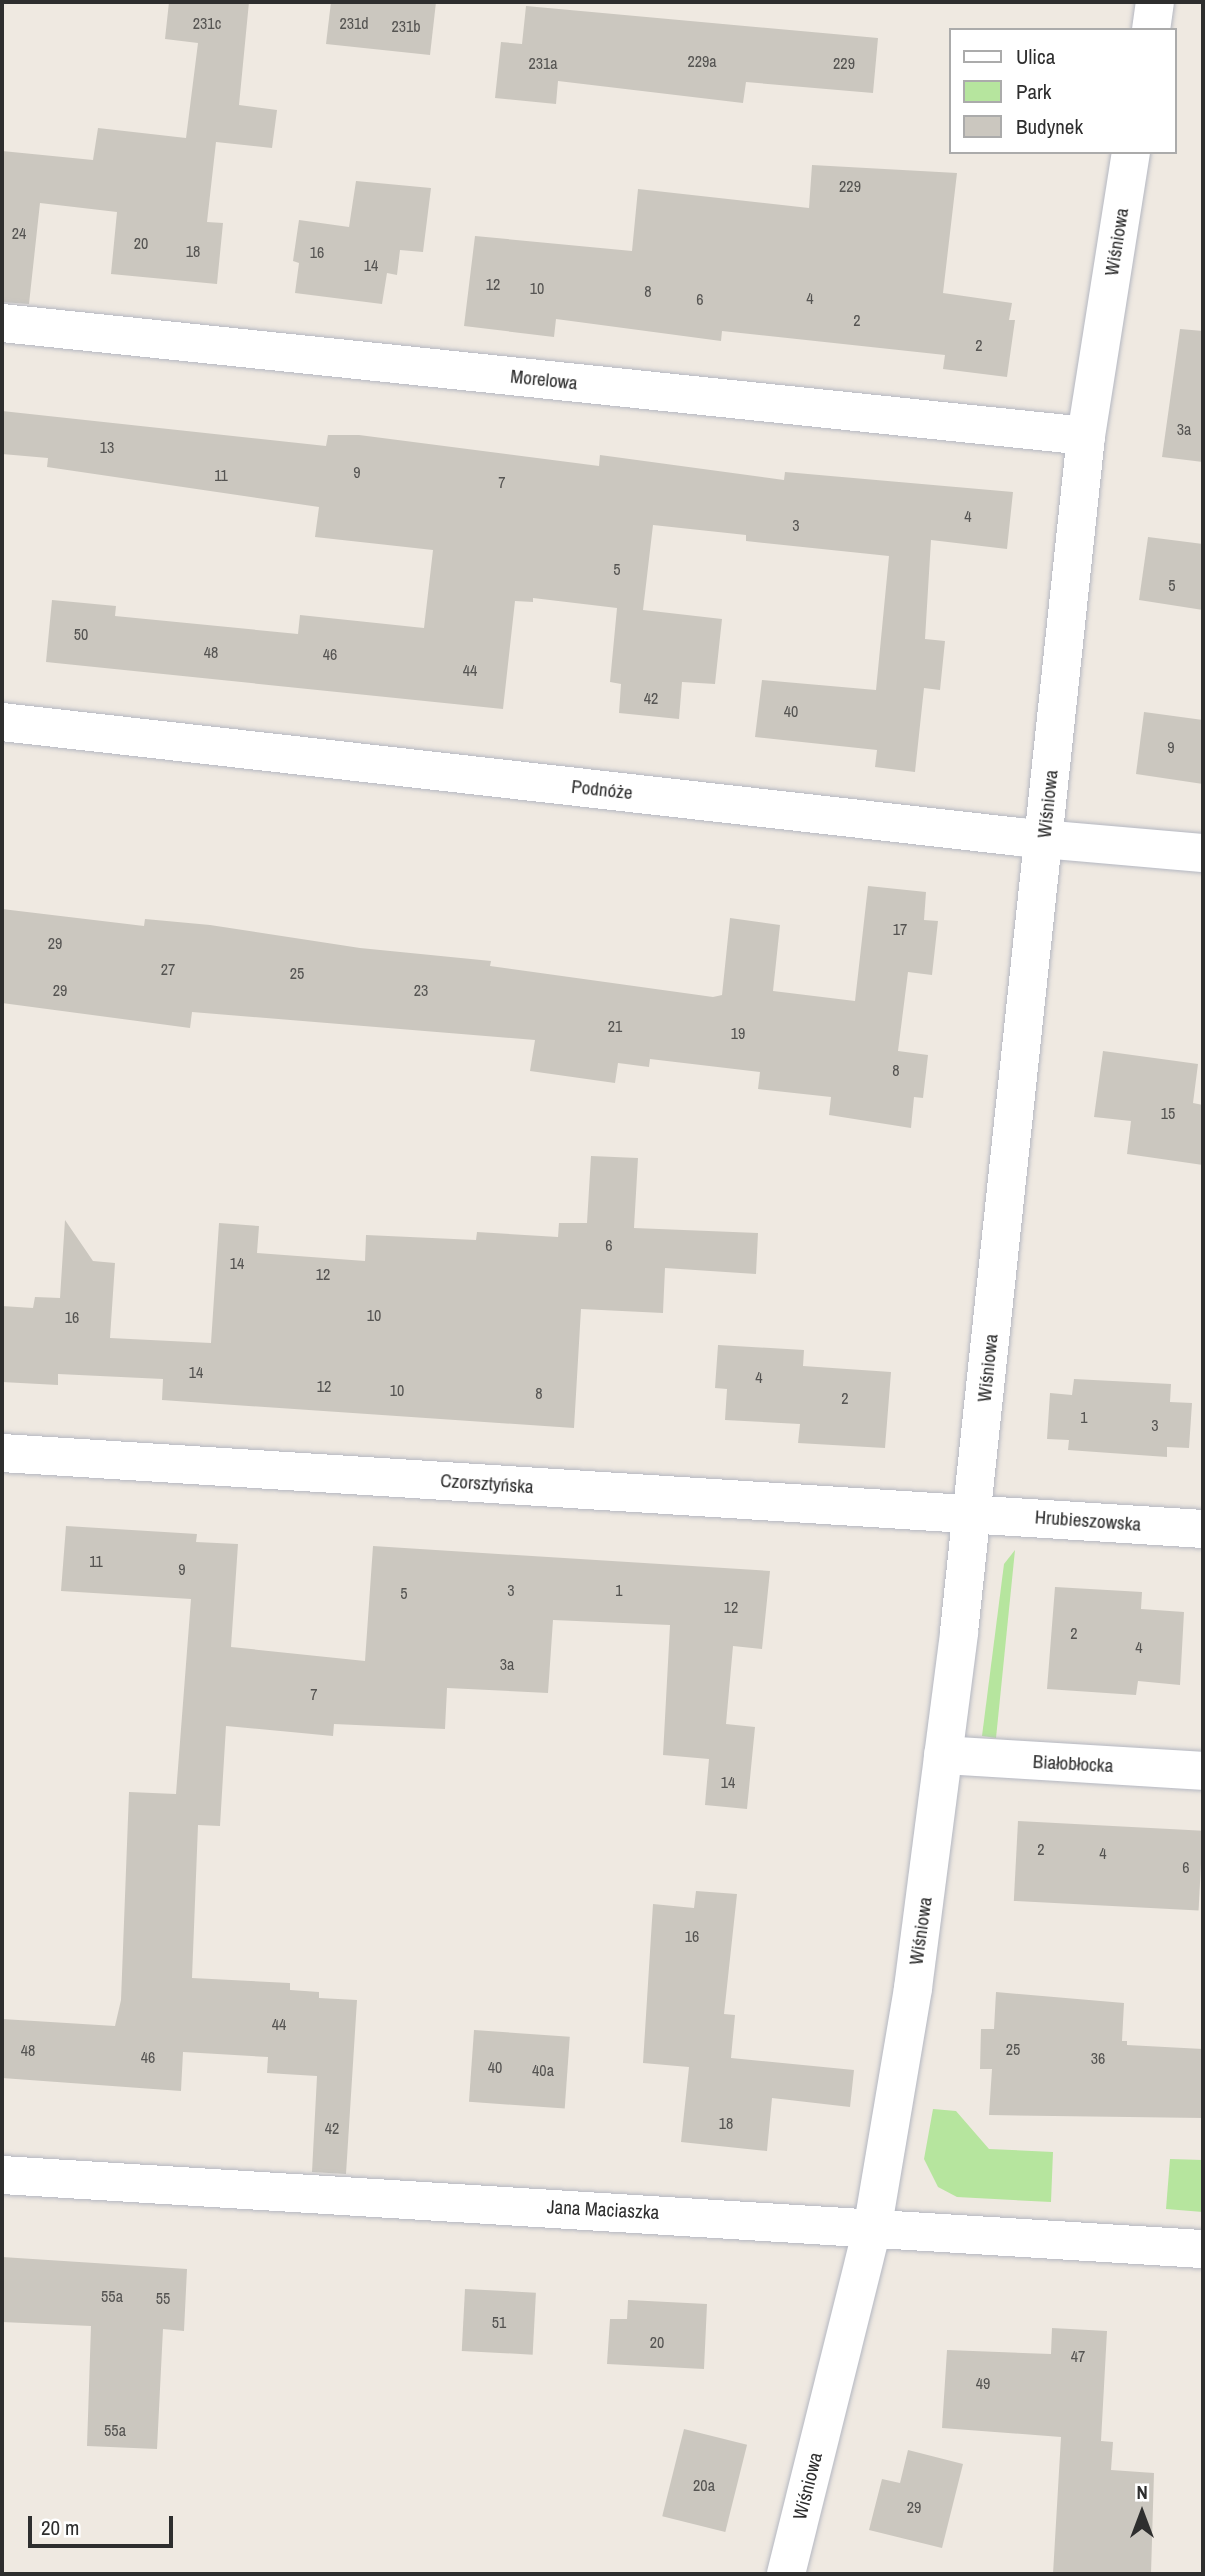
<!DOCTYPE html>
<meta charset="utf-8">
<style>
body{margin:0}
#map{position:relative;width:1205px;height:2576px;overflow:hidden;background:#efe9e1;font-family:"Archivo Narrow",sans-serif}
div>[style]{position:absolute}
.green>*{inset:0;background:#b6e59e}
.building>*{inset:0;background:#cbc7bf;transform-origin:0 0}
.roads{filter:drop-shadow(0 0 2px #b4b7c1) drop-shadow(0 0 2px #b4b7c1)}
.minor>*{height:38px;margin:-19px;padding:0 19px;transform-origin:19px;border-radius:19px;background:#fff}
span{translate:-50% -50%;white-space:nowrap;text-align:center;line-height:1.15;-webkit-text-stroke:5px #fff;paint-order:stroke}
.number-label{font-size:16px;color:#555452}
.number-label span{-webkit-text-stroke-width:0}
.street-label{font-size:19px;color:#2e2e2e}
.frame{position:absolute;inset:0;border:4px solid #2e2e2e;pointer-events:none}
.legend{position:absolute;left:949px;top:28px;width:228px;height:126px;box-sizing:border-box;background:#fff;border:2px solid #ababab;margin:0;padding:9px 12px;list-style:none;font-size:21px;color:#2e2e2e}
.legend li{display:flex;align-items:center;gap:14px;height:35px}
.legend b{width:35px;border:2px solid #ababab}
.north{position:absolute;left:1107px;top:2478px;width:70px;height:70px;-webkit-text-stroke:5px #fff;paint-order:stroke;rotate:0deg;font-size:19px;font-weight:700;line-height:28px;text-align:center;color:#2e2e2e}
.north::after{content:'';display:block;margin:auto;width:24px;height:32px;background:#2e2e2e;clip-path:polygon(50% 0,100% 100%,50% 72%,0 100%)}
.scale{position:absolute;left:28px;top:2516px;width:145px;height:32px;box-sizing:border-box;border:4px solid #2e2e2e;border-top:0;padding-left:9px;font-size:21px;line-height:24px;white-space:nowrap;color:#2e2e2e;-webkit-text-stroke:5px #fff;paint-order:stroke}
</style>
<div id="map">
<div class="green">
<div style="clip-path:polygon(1015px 1550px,996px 1738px,982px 1736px,1004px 1564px)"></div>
<div style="clip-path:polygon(933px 2109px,956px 2111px,989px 2149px,1053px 2152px,1051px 2202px,957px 2197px,938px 2187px,924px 2159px)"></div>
<div style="clip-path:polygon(1170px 2159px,1203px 2160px,1203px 2212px,1166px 2209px)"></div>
</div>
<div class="building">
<div style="clip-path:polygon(169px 2px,249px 2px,239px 105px,277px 110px,272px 148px,216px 142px,207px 222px,223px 223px,217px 284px,111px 274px,117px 212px,40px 203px,29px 304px,2px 302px,2px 151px,93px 160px,98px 128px,186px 138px,198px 43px,165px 39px)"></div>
<div style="clip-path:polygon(331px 2px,436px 2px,430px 55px,326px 44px)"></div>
<div style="clip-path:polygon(526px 6px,878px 38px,873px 93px,746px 82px,743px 103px,558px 81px,556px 104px,495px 98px,501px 42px,522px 44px)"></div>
<div style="clip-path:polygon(812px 165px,957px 173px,943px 293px,1012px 303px,1009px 320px,1015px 320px,1007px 377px,943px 369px,945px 355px,722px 331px,721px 341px,556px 319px,554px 337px,464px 326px,475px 236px,632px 251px,638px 189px,809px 208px)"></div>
<div style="clip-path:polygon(356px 181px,431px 188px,423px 252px,400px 250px,397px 275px,387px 273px,382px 304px,295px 293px,299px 263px,293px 261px,299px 220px,349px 227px)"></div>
<div style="clip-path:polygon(1180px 329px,1203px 331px,1203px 462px,1162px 457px)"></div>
<div style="clip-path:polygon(2px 411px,326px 446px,328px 435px,359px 435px,599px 466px,600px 455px,784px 480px,785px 472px,1013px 492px,1007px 549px,931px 540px,925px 639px,945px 641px,940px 690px,924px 688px,915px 772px,875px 767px,877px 750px,755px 737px,762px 680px,876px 690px,889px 556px,746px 541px,746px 535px,653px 525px,643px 610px,722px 619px,715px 684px,682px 682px,679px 719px,619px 713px,621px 684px,610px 682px,617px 608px,533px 598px,533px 602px,515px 601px,503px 709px,46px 662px,52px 600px,116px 606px,115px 616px,298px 634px,300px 615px,424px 628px,433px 550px,315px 537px,319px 507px,47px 467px,48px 458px,2px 454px)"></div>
<div style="clip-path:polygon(1148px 537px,1203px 544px,1203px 610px,1139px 600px)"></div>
<div style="clip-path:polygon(1144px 712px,1203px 720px,1203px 784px,1136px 774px)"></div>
<div style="clip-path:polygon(868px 886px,926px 892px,924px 920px,938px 921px,932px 975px,908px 972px,898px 1051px,928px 1055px,923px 1098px,914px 1097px,911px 1128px,829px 1115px,831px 1097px,758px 1089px,760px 1072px,650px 1059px,649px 1067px,618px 1063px,615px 1083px,530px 1071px,535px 1040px,192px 1012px,190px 1028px,2px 1003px,2px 909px,144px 926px,145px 919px,210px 925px,360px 948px,491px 961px,490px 966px,713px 997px,722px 995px,730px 918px,780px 925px,773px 991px,855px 1001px)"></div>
<div style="clip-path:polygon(1103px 1051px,1198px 1064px,1193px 1103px,1203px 1105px,1203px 1165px,1127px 1154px,1131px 1121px,1094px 1117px)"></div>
<div style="clip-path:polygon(591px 1156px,638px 1158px,634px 1228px,758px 1233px,756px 1274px,665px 1268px,663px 1313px,581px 1309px,574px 1428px,162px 1400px,163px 1379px,58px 1374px,58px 1385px,2px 1382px,2px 1306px,33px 1308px,35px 1297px,60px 1298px,65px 1220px,93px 1261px,115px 1263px,110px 1338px,211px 1343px,219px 1223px,259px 1226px,257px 1253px,365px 1261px,366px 1235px,476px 1240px,477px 1232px,558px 1237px,559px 1223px,587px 1223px)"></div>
<div style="clip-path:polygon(718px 1345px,804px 1350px,803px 1366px,891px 1372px,885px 1448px,798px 1443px,800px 1424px,725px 1420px,727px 1389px,715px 1388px)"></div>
<div style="clip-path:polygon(1074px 1379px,1171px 1384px,1170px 1402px,1192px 1403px,1189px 1448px,1167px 1447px,1167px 1457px,1068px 1450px,1069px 1440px,1047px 1439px,1050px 1393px,1072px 1395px)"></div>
<div style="clip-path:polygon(66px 1526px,197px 1534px,196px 1542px,238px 1544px,231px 1647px,365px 1661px,373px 1546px,770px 1571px,762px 1649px,733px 1646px,726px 1724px,755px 1727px,747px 1809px,705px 1805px,709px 1759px,663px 1755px,670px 1625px,553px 1620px,548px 1693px,447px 1688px,445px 1729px,334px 1724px,333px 1736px,226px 1726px,220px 1826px,198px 1825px,192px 1978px,290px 1983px,290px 1990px,319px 1992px,319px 1998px,357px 2000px,346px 2174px,312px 2172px,317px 2076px,267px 2073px,268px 2057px,183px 2052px,181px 2091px,2px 2078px,2px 2019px,115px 2026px,121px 2000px,129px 1792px,176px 1794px,191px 1599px,61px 1591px)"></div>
<div style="clip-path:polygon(1055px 1587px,1142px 1592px,1141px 1609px,1184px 1612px,1180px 1685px,1138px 1681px,1136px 1695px,1047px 1689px)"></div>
<div style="left:1018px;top:1821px;width:185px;height:80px;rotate:3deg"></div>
<div style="clip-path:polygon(696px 1891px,737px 1894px,724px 2014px,735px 2015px,731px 2058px,854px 2070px,850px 2107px,772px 2098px,767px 2151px,681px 2142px,689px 2067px,643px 2063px,653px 1904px,694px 1908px)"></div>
<div style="clip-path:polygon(996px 1992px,1124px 2003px,1122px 2041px,1127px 2041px,1127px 2045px,1203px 2049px,1203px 2118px,989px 2115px,992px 2069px,980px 2069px,981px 2029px,994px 2029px)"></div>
<div style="left:474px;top:2030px;width:96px;height:72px;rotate:4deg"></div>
<div style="clip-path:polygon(2px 2257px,187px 2269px,184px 2331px,163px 2329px,157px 2449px,87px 2446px,91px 2326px,2px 2322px)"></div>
<div style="left:465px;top:2289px;width:71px;height:62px;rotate:3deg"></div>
<div style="clip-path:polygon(628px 2300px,707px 2304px,704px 2369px,607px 2364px,610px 2319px,627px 2319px)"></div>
<div style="clip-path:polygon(1052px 2328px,1107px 2331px,1101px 2441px,1113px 2442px,1111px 2470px,1154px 2473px,1151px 2574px,1053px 2574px,1061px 2437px,942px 2428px,947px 2350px,1051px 2354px)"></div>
<div style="left:684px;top:2429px;width:65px;height:90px;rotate:14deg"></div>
<div style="clip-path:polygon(908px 2450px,963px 2464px,942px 2548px,869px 2530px,882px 2479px,900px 2483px)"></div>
</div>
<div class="roads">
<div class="minor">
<div style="left:1151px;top:30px;width:28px;rotate:-82deg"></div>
<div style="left:2px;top:323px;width:1090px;rotate:5.95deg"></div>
<div style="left:2px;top:722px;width:1023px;rotate:6.45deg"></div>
<div style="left:1019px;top:837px;width:185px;rotate:5deg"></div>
<div style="left:2px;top:1453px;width:1203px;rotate:3.62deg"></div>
<div style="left:943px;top:1755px;width:260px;rotate:3.5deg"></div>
<div style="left:2px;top:2175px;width:1203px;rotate:3.53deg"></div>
<div style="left:786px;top:2574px;width:360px;rotate:-76deg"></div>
<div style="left:873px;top:2225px;width:240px;rotate:-80.4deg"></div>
<div style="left:913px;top:1988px;width:359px;rotate:-82.6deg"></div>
<div style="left:959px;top:1632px;width:1203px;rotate:-83.94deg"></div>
<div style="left:1086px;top:436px;width:288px;rotate:-81deg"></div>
</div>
</div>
<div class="number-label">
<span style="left:207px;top:23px">231c</span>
<span style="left:354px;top:23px">231d</span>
<span style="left:406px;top:26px">231b</span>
<span style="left:702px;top:61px">229a</span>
<span style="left:543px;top:63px">231a</span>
<span style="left:844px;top:63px">229</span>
<span style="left:850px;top:186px">229</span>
<span style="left:19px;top:233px">24</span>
<span style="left:141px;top:243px">20</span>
<span style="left:193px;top:251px">18</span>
<span style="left:317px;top:252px">16</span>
<span style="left:371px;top:265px">14</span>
<span style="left:493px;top:284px">12</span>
<span style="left:537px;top:288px">10</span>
<span style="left:648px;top:291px">8</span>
<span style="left:810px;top:298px">4</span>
<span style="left:700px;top:299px">6</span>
<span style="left:857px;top:320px">2</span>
<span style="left:979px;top:345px">2</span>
<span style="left:1184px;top:429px">3a</span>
<span style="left:107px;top:447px">13</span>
<span style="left:357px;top:472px">9</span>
<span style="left:221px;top:475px">11</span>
<span style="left:502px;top:482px">7</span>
<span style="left:968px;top:516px">4</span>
<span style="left:796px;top:525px">3</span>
<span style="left:617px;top:569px">5</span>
<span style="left:1172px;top:585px">5</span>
<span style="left:81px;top:634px">50</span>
<span style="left:211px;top:652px">48</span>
<span style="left:330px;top:654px">46</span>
<span style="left:470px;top:670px">44</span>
<span style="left:651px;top:698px">42</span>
<span style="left:791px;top:711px">40</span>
<span style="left:1171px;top:747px">9</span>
<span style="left:900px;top:929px">17</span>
<span style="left:55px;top:943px">29</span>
<span style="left:168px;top:969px">27</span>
<span style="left:297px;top:973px">25</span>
<span style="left:60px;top:990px">29</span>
<span style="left:421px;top:990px">23</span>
<span style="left:615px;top:1026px">21</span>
<span style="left:738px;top:1033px">19</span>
<span style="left:896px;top:1070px">8</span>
<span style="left:1168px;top:1113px">15</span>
<span style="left:609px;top:1245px">6</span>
<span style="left:237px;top:1263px">14</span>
<span style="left:323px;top:1274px">12</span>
<span style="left:374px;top:1315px">10</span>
<span style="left:72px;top:1317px">16</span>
<span style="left:196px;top:1372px">14</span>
<span style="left:759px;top:1377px">4</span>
<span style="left:324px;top:1386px">12</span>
<span style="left:397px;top:1390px">10</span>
<span style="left:539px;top:1393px">8</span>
<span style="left:845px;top:1398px">2</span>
<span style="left:1084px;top:1417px">1</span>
<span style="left:1155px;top:1425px">3</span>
<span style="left:96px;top:1561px">11</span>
<span style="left:182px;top:1569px">9</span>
<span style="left:511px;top:1590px">3</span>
<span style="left:619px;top:1590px">1</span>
<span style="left:404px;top:1593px">5</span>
<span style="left:731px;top:1607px">12</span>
<span style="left:1074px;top:1633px">2</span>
<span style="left:1139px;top:1647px">4</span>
<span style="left:507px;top:1664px">3a</span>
<span style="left:314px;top:1694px">7</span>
<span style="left:728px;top:1782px">14</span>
<span style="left:1041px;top:1849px">2</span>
<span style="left:1103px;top:1853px">4</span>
<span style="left:1186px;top:1867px">6</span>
<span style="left:692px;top:1936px">16</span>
<span style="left:279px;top:2024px">44</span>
<span style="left:1013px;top:2049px">25</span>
<span style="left:28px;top:2050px">48</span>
<span style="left:148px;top:2057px">46</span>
<span style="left:1098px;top:2058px">36</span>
<span style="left:495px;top:2067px">40</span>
<span style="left:543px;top:2070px">40a</span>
<span style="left:726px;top:2123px">18</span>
<span style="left:332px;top:2128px">42</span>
<span style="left:112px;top:2296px">55a</span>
<span style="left:163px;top:2298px">55</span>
<span style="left:499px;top:2322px">51</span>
<span style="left:657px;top:2342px">20</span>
<span style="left:1078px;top:2356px">47</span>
<span style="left:983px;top:2383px">49</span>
<span style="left:115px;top:2430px">55a</span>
<span style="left:704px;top:2485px">20a</span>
<span style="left:914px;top:2507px">29</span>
</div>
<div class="street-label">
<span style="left:1117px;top:242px;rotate:-81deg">Wiśniowa</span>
<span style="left:544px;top:380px;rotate:6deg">Morelowa</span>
<span style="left:602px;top:790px;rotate:6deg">Podnóże</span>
<span style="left:1048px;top:804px;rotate:-84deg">Wiśniowa</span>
<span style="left:988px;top:1368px;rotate:-84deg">Wiśniowa</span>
<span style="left:487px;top:1484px;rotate:4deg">Czorsztyńska</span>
<span style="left:1088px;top:1521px;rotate:4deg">Hrubieszowska</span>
<span style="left:1073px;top:1764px;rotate:3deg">Białobłocka</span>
<span style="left:921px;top:1931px;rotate:-82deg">Wiśniowa</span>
<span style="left:603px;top:2210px;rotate:3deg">Jana Maciaszka</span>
<span style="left:808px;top:2486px;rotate:-76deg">Wiśniowa</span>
</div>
<div class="frame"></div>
<ul class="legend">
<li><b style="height:9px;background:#fff"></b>Ulica</li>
<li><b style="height:19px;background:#b6e59e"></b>Park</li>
<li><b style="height:19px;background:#cbc7bf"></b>Budynek</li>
</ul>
<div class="north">N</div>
<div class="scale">20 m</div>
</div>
